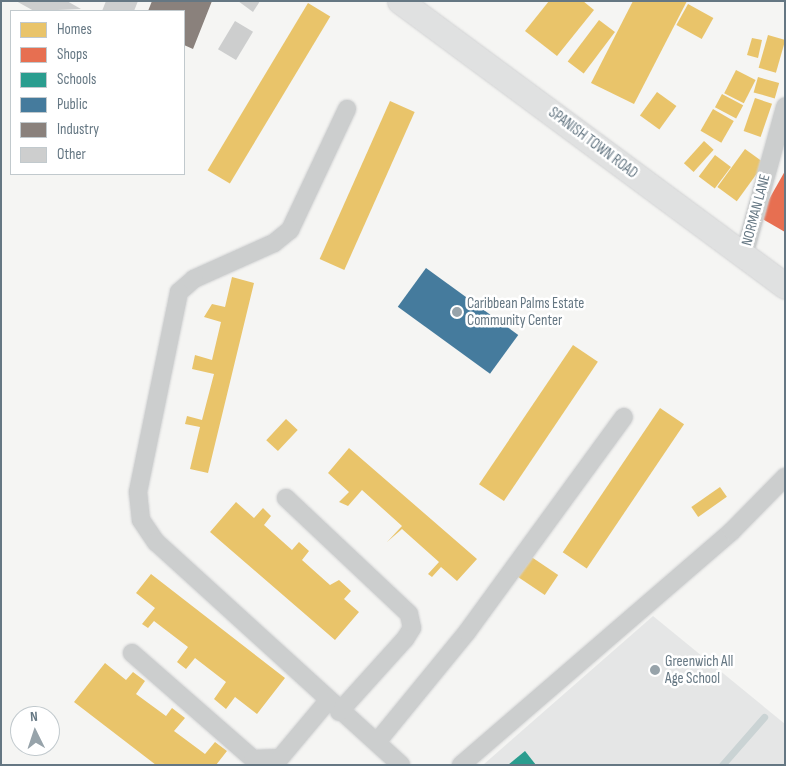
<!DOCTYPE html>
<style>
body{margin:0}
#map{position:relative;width:786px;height:766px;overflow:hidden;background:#f5f5f3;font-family:"Sofia Sans Condensed",sans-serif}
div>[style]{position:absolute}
.built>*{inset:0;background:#e5e6e6}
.homes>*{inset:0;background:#e9c46a;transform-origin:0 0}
.shops>*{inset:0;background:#e76f51}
.schools>*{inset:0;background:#2a9d8f}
.public>*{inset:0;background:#457b9d;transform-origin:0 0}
.industry>*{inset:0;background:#8a817c}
.stream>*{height:7px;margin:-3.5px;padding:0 3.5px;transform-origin:3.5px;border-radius:3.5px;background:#cad3d4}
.building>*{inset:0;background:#cdcece;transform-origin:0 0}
.roads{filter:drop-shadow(0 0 1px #d2d3d4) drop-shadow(0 0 1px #d2d3d4)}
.street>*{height:18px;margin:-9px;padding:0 9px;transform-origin:9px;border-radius:9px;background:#cccece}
.secondary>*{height:25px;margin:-12.5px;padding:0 12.5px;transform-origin:12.5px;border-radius:12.5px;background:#e0e1e1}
.dots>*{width:14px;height:14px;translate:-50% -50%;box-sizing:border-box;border:2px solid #fff;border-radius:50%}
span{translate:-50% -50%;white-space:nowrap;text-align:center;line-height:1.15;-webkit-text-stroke:5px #fff;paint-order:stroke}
.street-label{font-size:15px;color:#657783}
.poi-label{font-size:15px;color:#657783}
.left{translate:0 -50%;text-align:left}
.frame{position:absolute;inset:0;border:2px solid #657783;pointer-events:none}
.legend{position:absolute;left:10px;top:10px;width:175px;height:165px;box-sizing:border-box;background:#fff;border:1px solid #c1c9cd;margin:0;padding:6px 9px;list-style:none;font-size:15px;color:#657783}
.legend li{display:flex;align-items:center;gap:10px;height:25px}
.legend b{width:25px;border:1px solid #c1c9cd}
.north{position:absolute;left:10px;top:706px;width:50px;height:50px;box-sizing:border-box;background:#fff;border:1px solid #c1c9cd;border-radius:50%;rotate:356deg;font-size:14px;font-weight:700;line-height:20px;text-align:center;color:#657783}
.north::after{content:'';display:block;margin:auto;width:18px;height:22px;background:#97a3aa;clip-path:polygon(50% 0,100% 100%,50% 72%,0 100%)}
</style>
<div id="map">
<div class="built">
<div style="clip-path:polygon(653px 616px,785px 724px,785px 765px,483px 765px)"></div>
</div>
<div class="homes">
<div style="clip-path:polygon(549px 1px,583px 1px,594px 10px,557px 56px,525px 31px)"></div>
<div style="clip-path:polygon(633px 1px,687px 1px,634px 104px,591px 83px)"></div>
<div style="left:308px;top:3px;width:26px;height:195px;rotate:31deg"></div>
<div style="left:688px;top:4px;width:29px;height:24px;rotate:29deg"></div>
<div style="left:599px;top:20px;width:20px;height:52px;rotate:37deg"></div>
<div style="left:768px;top:35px;width:18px;height:34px;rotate:16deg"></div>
<div style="clip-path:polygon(752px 38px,762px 40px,758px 58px,747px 55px)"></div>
<div style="left:736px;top:70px;width:22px;height:26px;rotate:27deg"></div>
<div style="left:758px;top:77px;width:22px;height:16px;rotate:16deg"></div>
<div style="left:657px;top:92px;width:24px;height:29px;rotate:36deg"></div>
<div style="left:722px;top:94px;width:24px;height:15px;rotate:28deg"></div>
<div style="left:755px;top:98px;width:18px;height:35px;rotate:19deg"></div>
<div style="left:390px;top:101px;width:27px;height:173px;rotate:24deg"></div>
<div style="left:713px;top:109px;width:24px;height:25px;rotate:30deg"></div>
<div style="left:704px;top:141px;width:13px;height:30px;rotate:42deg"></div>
<div style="left:745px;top:149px;width:24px;height:47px;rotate:36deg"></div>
<div style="left:715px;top:155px;width:20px;height:27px;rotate:37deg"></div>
<div style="clip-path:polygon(232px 277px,254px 283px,208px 473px,190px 469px,200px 427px,185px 424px,187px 416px,202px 420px,214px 374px,192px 369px,195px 355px,212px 360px,221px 322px,204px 317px,212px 304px,225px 307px)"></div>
<div style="left:573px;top:345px;width:30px;height:168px;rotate:34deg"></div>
<div style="left:660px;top:408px;width:29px;height:174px;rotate:34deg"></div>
<div style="left:286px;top:419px;width:16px;height:29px;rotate:43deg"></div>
<div style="clip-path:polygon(349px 448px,477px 559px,457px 581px,441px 567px,432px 577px,428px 574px,439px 562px,402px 529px,387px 542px,402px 526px,362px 490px,348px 506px,339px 502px,349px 492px,328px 473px)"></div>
<div style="left:720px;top:487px;width:12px;height:35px;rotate:55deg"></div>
<div style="clip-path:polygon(236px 502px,254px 518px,263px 508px,271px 516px,264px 525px,292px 550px,299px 542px,309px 551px,302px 560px,330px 585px,339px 580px,351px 591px,344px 599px,359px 612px,335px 640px,210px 532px)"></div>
<div style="left:530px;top:556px;width:34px;height:24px;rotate:34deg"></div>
<div style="clip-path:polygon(151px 574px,285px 678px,257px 714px,235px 697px,226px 709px,214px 699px,226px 682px,195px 658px,186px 669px,177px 662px,188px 647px,154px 621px,148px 628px,142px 624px,155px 608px,136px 593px)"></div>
<div style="clip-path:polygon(105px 663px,126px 680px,133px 672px,145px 681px,136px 694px,166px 716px,172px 708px,185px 718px,174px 731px,205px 754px,215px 742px,227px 751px,216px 765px,156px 765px,74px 702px)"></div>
</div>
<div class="shops">
<div style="clip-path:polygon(785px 171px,785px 232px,759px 217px)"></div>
</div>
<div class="schools">
<div style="clip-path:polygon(525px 751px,536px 765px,508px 765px)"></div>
</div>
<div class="public">
<div style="left:426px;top:268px;width:114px;height:48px;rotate:36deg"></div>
</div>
<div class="industry">
<div style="clip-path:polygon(152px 1px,212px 1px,193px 49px,184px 45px,184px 11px,148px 11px)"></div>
</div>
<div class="stream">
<div style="left:722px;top:765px;width:64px;rotate:-48.8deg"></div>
</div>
<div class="building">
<div style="clip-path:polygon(16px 1px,67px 1px,81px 9px,34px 11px)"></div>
<div style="clip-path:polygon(106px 1px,138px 1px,134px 11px,102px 11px)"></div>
<div style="clip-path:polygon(238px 1px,260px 1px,253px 12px)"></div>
<div style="left:235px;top:21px;width:21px;height:33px;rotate:31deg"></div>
</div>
<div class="roads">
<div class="street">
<div style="left:347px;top:109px;width:134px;rotate:115.2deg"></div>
<div style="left:290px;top:230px;width:21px;rotate:141deg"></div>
<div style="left:274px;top:243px;width:88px;rotate:155.8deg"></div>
<div style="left:194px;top:279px;width:20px;rotate:139deg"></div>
<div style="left:179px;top:292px;width:204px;rotate:101.6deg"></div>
<div style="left:138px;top:492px;width:28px;rotate:84deg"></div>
<div style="left:141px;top:520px;width:27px;rotate:56deg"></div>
<div style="left:156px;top:542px;width:331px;rotate:42.3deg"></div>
<div style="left:744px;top:255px;width:154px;rotate:-74.5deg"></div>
<div style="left:286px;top:498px;width:169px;rotate:43.3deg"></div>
<div style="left:409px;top:614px;width:14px;rotate:78deg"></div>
<div style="left:412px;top:628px;width:13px;rotate:122deg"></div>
<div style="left:405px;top:639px;width:98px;rotate:132.1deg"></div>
<div style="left:132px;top:653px;width:161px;rotate:41.2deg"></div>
<div style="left:253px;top:759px;width:27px;rotate:-2deg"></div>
<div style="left:280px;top:758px;width:73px;rotate:-50deg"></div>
<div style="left:377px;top:742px;width:142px;rotate:-50.7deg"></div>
<div style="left:467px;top:632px;width:266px;rotate:-53.9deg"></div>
<div style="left:461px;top:765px;width:358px;rotate:-40.8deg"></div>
<div style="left:732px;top:531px;width:76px;rotate:-45.5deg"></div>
</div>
<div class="secondary">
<div style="left:400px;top:1px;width:479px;rotate:36.5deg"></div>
</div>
</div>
<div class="dots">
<div style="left:457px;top:312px;background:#97a3aa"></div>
<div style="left:655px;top:670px;background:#97a3aa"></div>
</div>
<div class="street-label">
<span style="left:593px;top:143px;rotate:37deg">SPANISH TOWN ROAD</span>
<span style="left:756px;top:210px;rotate:-75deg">NORMAN LANE</span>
</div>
<div class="poi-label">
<span class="left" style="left:467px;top:312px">Caribbean Palms Estate<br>Community Center</span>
<span class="left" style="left:665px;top:670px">Greenwich All<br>Age School</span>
</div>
<div class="frame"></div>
<ul class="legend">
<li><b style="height:14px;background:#e9c46a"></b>Homes</li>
<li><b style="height:14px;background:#e76f51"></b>Shops</li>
<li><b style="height:14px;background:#2a9d8f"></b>Schools</li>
<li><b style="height:14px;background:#457b9d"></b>Public</li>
<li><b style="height:14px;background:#8a817c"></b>Industry</li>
<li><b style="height:14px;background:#cdcece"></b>Other</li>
</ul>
<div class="north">N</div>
</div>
